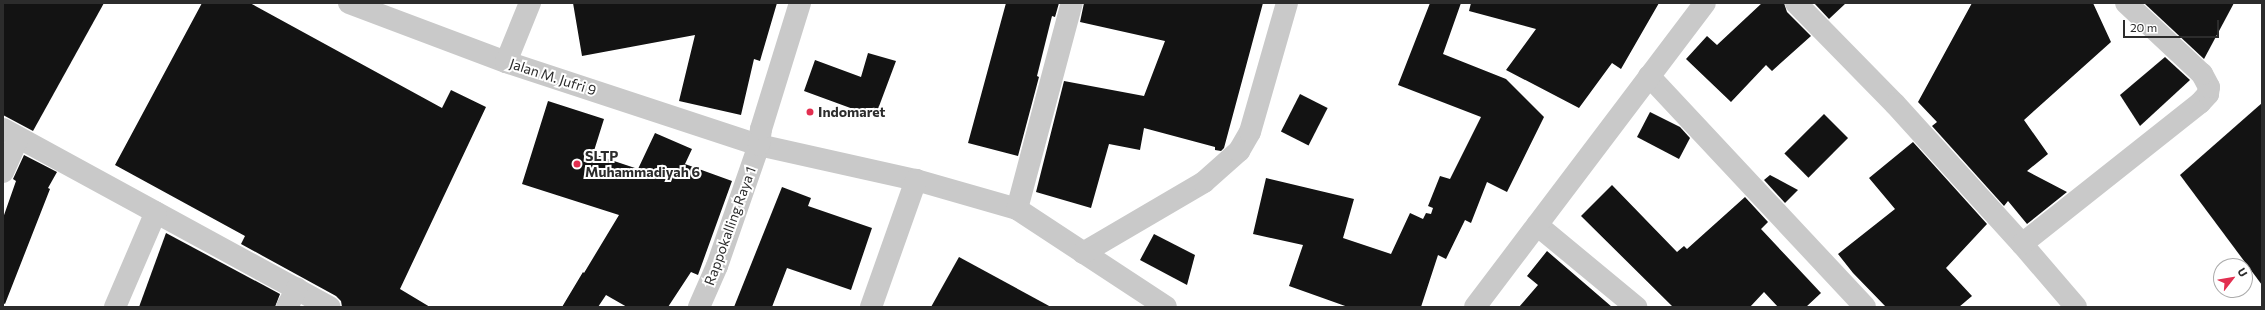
<!DOCTYPE html>
<style>
body{margin:0}
#map{position:relative;width:2265px;height:310px;overflow:hidden;background:#fff;font-family:Commissioner,sans-serif}
div>[style]{position:absolute}
.building>*{inset:0;background:#131313;transform-origin:0 0}
.minor>*{height:22px;margin:-11px;padding:0 11px;transform-origin:11px;border-radius:11px;background:#c9c9c9}
.dots>*{width:11px;height:11px;translate:-50% -50%;box-sizing:border-box;border:2px solid #fff;border-radius:50%}
span{translate:-50% -50%;white-space:nowrap;text-align:center;line-height:1.15;-webkit-text-stroke:4px #fff;paint-order:stroke}
.street-label{font-size:14px;color:#2c2c2c}
.poi-label{font-size:14px;color:#2c2c2c;font-weight:700}
.left{translate:0 -50%;text-align:left}
.frame{position:absolute;inset:0;border:4px solid #2c2c2c;pointer-events:none}
.north{position:absolute;left:2213px;top:258px;width:40px;height:40px;box-sizing:border-box;background:#fff;border:1px solid #ababab;border-radius:50%;rotate:59deg;font-size:11px;font-weight:700;line-height:16px;text-align:center;color:#2c2c2c}
.north::after{content:'';display:block;margin:auto;width:14px;height:18px;background:#e22f50;clip-path:polygon(50% 0,100% 100%,50% 72%,0 100%)}
.scale{position:absolute;left:2123px;top:20px;width:96px;height:18px;box-sizing:border-box;border:2px solid #2c2c2c;border-top:0;padding-left:5px;font-size:12px;line-height:14px;white-space:nowrap;color:#2c2c2c;-webkit-text-stroke:3px #fff;paint-order:stroke}
</style>
<div id="map">
<div class="building">
<div style="clip-path:polygon(3px 3px,104px 3px,33px 131px,3px 115px)"></div>
<div style="clip-path:polygon(202px 3px,250px 3px,442px 108px,451px 90px,486px 107px,400px 289px,430px 307px,342px 307px,341px 301px,336px 296px,241px 244px,245px 236px,115px 165px)"></div>
<div style="clip-path:polygon(573px 3px,777px 3px,760px 61px,754px 59px,741px 115px,679px 101px,695px 35px,582px 56px)"></div>
<div style="clip-path:polygon(1006px 3px,1059px 3px,1055px 17px,1052px 16px,1037px 76px,1039px 77px,1018px 156px,968px 143px)"></div>
<div style="clip-path:polygon(1084px 3px,1263px 3px,1224px 148px,1221px 151px,1215px 150px,1215px 147px,1144px 128px,1140px 150px,1109px 144px,1091px 208px,1036px 192px,1064px 81px,1144px 96px,1165px 41px,1080px 22px)"></div>
<div style="clip-path:polygon(1430px 3px,1461px 3px,1443px 54px,1506px 79px,1544px 117px,1507px 192px,1487px 182px,1471px 223px,1465px 220px,1446px 259px,1438px 255px,1421px 307px,1348px 307px,1289px 286px,1303px 245px,1253px 234px,1266px 178px,1354px 199px,1343px 238px,1391px 254px,1410px 213px,1423px 219px,1426px 213px,1431px 214px,1433px 208px,1428px 206px,1440px 176px,1450px 179px,1481px 117px,1398px 85px)"></div>
<div style="clip-path:polygon(1471px 3px,1659px 3px,1621px 69px,1612px 63px,1579px 108px,1506px 70px,1536px 29px,1469px 11px)"></div>
<div style="clip-path:polygon(1762px 3px,1784px 3px,1787px 12px,1811px 36px,1772px 71px,1766px 65px,1731px 102px,1686px 59px,1707px 36px,1717px 45px)"></div>
<div style="clip-path:polygon(1814px 3px,1846px 3px,1829px 19px)"></div>
<div style="clip-path:polygon(1972px 3px,2093px 3px,2111px 42px,2024px 120px,2048px 154px,2027px 171px,2067px 192px,2027px 224px,2008px 201px,2004px 206px,1932px 126px,1937px 122px,1918px 102px)"></div>
<div style="clip-path:polygon(2144px 3px,2234px 3px,2204px 59px)"></div>
<div style="clip-path:polygon(868px 53px,896px 61px,875px 117px,804px 91px,815px 60px,861px 77px)"></div>
<div style="clip-path:polygon(2165px 57px,2190px 80px,2140px 126px,2120px 95px)"></div>
<div style="left:1300px;top:94px;width:31px;height:42px;rotate:27deg"></div>
<div style="clip-path:polygon(548px 101px,604px 119px,593px 154px,638px 169px,655px 133px,692px 149px,685px 164px,732px 181px,698px 275px,691px 272px,668px 307px,627px 307px,606px 295px,598px 307px,562px 307px,583px 272px,584px 273px,619px 215px,522px 184px)"></div>
<div style="clip-path:polygon(2262px 103px,2262px 285px,2180px 175px)"></div>
<div style="clip-path:polygon(1650px 112px,1680px 127px,1690px 138px,1679px 159px,1637px 137px)"></div>
<div style="left:1824px;top:114px;width:34px;height:56px;rotate:45deg"></div>
<div style="clip-path:polygon(1913px 142px,1987px 224px,1946px 268px,1972px 296px,1959px 307px,1886px 307px,1853px 273px,1838px 254px,1895px 209px,1869px 178px)"></div>
<div style="clip-path:polygon(24px 155px,57px 172px,48px 188px,50px 189px,5px 304px,3px 303px,3px 218px,16px 181px,13px 179px)"></div>
<div style="clip-path:polygon(1770px 175px,1798px 190px,1785px 203px,1764px 180px)"></div>
<div style="clip-path:polygon(1612px 185px,1677px 252px,1684px 246px,1687px 249px,1745px 197px,1768px 222px,1761px 229px,1821px 293px,1806px 307px,1778px 307px,1764px 292px,1750px 307px,1673px 307px,1581px 216px)"></div>
<div style="clip-path:polygon(782px 187px,811px 198px,808px 206px,872px 228px,851px 290px,787px 268px,772px 307px,734px 307px)"></div>
<div style="clip-path:polygon(166px 233px,280px 294px,275px 307px,139px 307px)"></div>
<div style="clip-path:polygon(1154px 234px,1195px 255px,1187px 285px,1140px 260px)"></div>
<div style="clip-path:polygon(1547px 251px,1612px 307px,1519px 307px,1538px 285px,1527px 276px)"></div>
<div style="clip-path:polygon(959px 257px,1051px 307px,931px 307px)"></div>
</div>
<div class="minor">
<div style="left:349px;top:3px;width:168px;rotate:20.6deg"></div>
<div style="left:506px;top:62px;width:266px;rotate:18.2deg"></div>
<div style="left:759px;top:145px;width:161px;rotate:12.6deg"></div>
<div style="left:916px;top:180px;width:105px;rotate:16deg"></div>
<div style="left:1017px;top:209px;width:213px;rotate:-75.1deg"></div>
<div style="left:1796px;top:3px;width:141px;rotate:45.6deg"></div>
<div style="left:1895px;top:104px;width:189px;rotate:47.8deg"></div>
<div style="left:2022px;top:244px;width:83px;rotate:49.4deg"></div>
<div style="left:506px;top:62px;width:64px;rotate:-67.9deg"></div>
<div style="left:1649px;top:76px;width:316px;rotate:46.9deg"></div>
<div style="left:3px;top:129px;width:372px;rotate:28.6deg"></div>
<div style="left:3px;top:172px;width:37px;rotate:-66deg"></div>
<div style="left:1017px;top:209px;width:178px;rotate:33.3deg"></div>
<div style="left:1537px;top:225px;width:129px;rotate:39.6deg"></div>
<div style="left:2022px;top:244px;width:227px;rotate:-38.4deg"></div>
<div style="left:2200px;top:103px;width:12px;rotate:-48deg"></div>
<div style="left:2208px;top:94px;width:7px;rotate:-82deg"></div>
<div style="left:2209px;top:87px;width:15px;rotate:-118deg"></div>
<div style="left:2202px;top:74px;width:104px;rotate:-136.9deg"></div>
<div style="left:1083px;top:253px;width:140px;rotate:-30.4deg"></div>
<div style="left:1204px;top:182px;width:47px;rotate:-41.5deg"></div>
<div style="left:1239px;top:151px;width:22px;rotate:-60deg"></div>
<div style="left:1250px;top:132px;width:134px;rotate:-74deg"></div>
<div style="left:115px;top:307px;width:103px;rotate:-66.7deg"></div>
<div style="left:287px;top:307px;width:21px;rotate:-62deg"></div>
<div style="left:699px;top:307px;width:45px;rotate:-66.3deg"></div>
<div style="left:717px;top:266px;width:128px;rotate:-70.9deg"></div>
<div style="left:759px;top:145px;width:16px;rotate:-83deg"></div>
<div style="left:761px;top:129px;width:132px;rotate:-72.8deg"></div>
<div style="left:871px;top:307px;width:135px;rotate:-70.5deg"></div>
<div style="left:1475px;top:307px;width:381px;rotate:-52.9deg"></div>
</div>
<div class="dots">
<div style="left:810px;top:112px;background:#e22f50"></div>
<div style="left:577px;top:164px;background:#e22f50"></div>
</div>
<div class="street-label">
<span style="left:553px;top:77px;rotate:18deg">Jalan M. Jufri 9</span>
<span style="left:730px;top:226px;rotate:-70deg">Rappokalling Raya 1</span>
</div>
<div class="poi-label">
<span class="left" style="left:818px;top:112px">Indomaret</span>
<span class="left" style="left:585px;top:164px">SLTP<br>Muhammadiyah 6</span>
</div>
<div class="frame"></div>
<div class="north">U</div>
<div class="scale">20 m</div>
</div>
